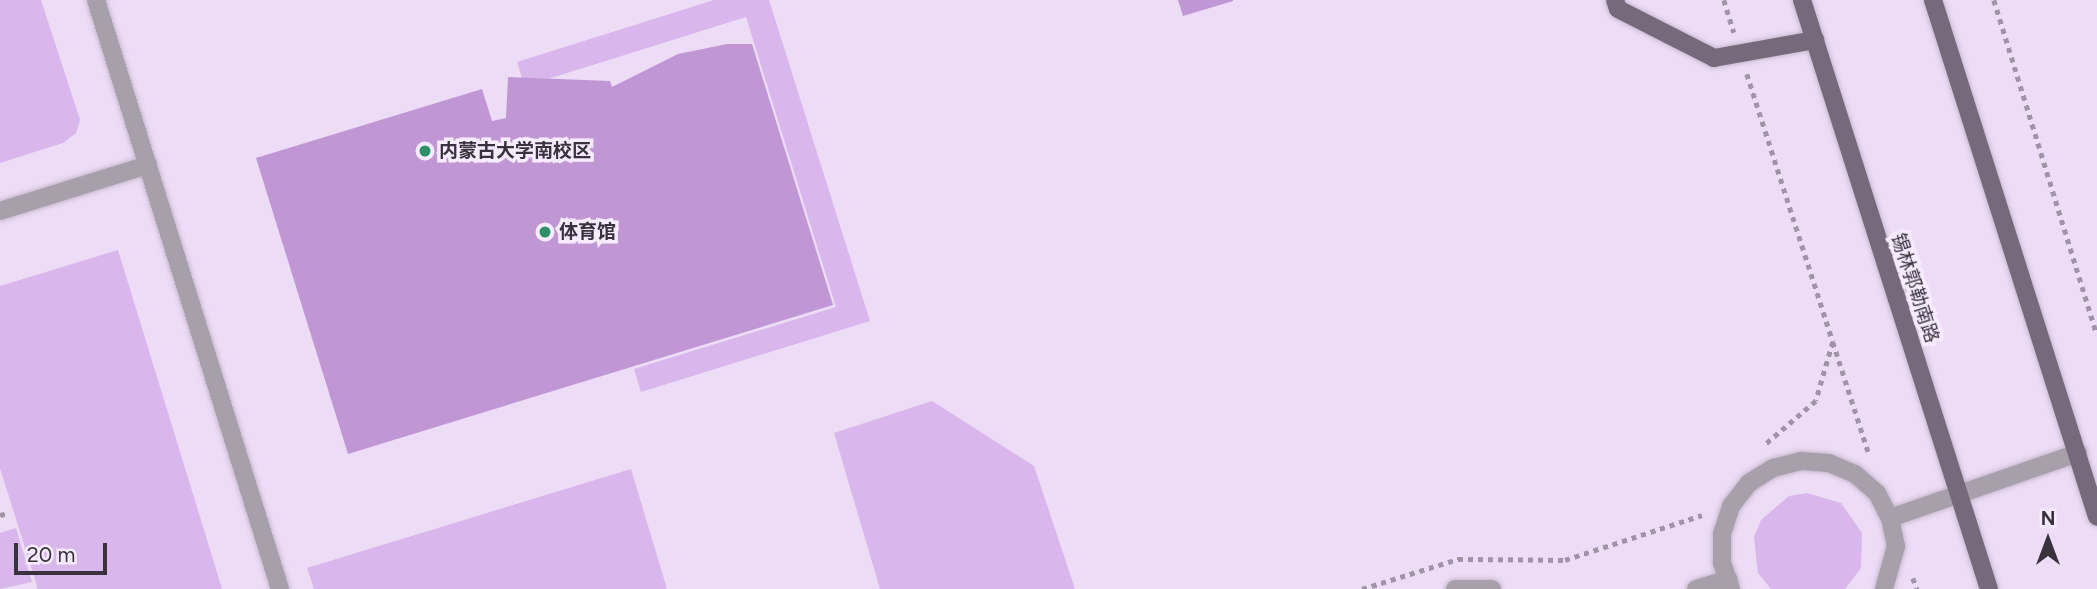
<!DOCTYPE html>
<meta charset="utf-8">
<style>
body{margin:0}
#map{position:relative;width:2097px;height:589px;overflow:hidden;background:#ecdcf5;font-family:Figtree,"Noto Sans SC",sans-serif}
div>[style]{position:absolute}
.green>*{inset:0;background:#d9b6ec}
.building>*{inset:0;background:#c096d5}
.path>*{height:4.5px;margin-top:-2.25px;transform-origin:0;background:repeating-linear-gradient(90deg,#a093a6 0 5px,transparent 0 10px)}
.roads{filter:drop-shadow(0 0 2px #c8bad0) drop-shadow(0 0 2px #c8bad0)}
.minor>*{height:18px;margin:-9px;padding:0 9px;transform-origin:9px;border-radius:9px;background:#a7a0ab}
.major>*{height:18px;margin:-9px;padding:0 9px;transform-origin:9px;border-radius:9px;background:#75697b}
.dots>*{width:19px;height:19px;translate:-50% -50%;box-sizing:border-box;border:4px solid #f7ebff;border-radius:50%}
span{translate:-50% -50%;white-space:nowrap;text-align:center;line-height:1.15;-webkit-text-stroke:7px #f7ebff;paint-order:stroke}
.poi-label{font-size:19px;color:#39323c;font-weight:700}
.left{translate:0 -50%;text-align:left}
.street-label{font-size:19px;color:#39323c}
.north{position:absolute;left:2013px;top:505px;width:70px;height:70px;-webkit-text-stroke:5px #f7ebff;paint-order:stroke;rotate:0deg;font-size:19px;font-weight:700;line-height:28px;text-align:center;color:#39323c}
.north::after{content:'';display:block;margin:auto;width:24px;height:32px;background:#39323c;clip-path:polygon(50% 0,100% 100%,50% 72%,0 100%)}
.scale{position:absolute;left:14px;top:543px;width:93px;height:32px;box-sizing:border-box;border:4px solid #39323c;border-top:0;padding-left:9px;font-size:21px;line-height:24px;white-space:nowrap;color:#39323c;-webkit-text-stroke:5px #f7ebff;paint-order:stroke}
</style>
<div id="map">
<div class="green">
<div style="clip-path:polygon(0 0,41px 0,80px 120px,76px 133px,63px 143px,0 163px)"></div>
<div style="clip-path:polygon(714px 0,769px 0,870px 321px,641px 392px,634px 369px,836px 307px,746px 17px,548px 79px,522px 78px,517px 62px)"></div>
<div style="clip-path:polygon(118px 250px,208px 543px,222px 589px,38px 589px,0 468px,0 286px)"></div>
<div style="clip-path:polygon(932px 401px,1034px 466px,1075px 589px,880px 589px,834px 433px)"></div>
<div style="clip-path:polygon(631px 469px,667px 589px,314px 589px,307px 568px)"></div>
<div style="clip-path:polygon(1807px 493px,1841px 503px,1862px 533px,1861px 568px,1845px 589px,1771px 589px,1758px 573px,1754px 537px,1761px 520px,1789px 496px)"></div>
<div style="clip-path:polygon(16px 528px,32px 582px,0 589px,0 533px)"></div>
</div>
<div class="building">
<div style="clip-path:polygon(1178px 0,1233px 0,1233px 1px,1183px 16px)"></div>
<div style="clip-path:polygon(727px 44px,752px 44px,833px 305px,348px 454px,256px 158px,482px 89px,492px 121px,506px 118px,508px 77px,610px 81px,612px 87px,678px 54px)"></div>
</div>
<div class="path">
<div style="left:1724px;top:0;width:34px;rotate:73deg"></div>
<div style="left:1994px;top:0;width:350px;rotate:72.9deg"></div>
<div style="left:1747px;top:74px;width:281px;rotate:72.2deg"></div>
<div style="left:1833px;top:342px;width:61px;rotate:106.1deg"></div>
<div style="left:1816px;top:401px;width:66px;rotate:139.3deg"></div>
<div style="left:1833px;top:342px;width:118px;rotate:72.2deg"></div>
<div style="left:0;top:515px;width:8px;rotate:-14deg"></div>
<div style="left:1913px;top:578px;width:12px;rotate:70deg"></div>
<div style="left:1362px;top:589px;width:101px;rotate:-17.4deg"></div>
<div style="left:1458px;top:559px;width:107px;rotate:0.5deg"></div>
<div style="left:1565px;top:560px;width:144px;rotate:-18.2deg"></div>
</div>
<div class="roads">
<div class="minor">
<div style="left:96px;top:0;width:617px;rotate:72.65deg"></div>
<div style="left:0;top:211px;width:155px;rotate:-17.3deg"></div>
<div style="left:1890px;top:518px;width:199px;rotate:-19.1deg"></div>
<div style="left:1455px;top:589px;width:37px"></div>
<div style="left:1696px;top:589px;width:34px;rotate:-17deg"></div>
<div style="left:1731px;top:589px;width:28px;rotate:-109deg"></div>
<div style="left:1722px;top:563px;width:29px;rotate:-90deg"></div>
<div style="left:1722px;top:534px;width:29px;rotate:-72deg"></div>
<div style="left:1731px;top:506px;width:29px;rotate:-52deg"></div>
<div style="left:1749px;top:483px;width:28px;rotate:-32deg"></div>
<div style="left:1773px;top:468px;width:29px;rotate:-14deg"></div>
<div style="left:1801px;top:461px;width:28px;rotate:4deg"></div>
<div style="left:1829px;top:463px;width:28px;rotate:23deg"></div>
<div style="left:1855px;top:474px;width:29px;rotate:41deg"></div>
<div style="left:1877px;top:493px;width:28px;rotate:63deg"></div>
<div style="left:1890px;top:518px;width:29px;rotate:78deg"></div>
<div style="left:1896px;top:546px;width:45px;rotate:105.6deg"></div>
</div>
<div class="major">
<div style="left:1615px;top:0;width:9px;rotate:72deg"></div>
<div style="left:1618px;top:9px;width:108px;rotate:27deg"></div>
<div style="left:1714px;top:58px;width:103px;rotate:-10.1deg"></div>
<div style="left:1802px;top:0;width:618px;rotate:72.39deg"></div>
<div style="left:1933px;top:0;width:542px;rotate:72.4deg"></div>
</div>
</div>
<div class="dots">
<div style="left:425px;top:151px;background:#2d906a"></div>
<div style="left:545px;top:232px;background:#2d906a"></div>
</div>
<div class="poi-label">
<span class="left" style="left:439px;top:151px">内蒙古大学南校区</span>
<span class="left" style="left:559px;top:232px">体育馆</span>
</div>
<div class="street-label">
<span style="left:1915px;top:288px;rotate:72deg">锡林郭勒南路</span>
</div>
<div class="north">N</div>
<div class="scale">20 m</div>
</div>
